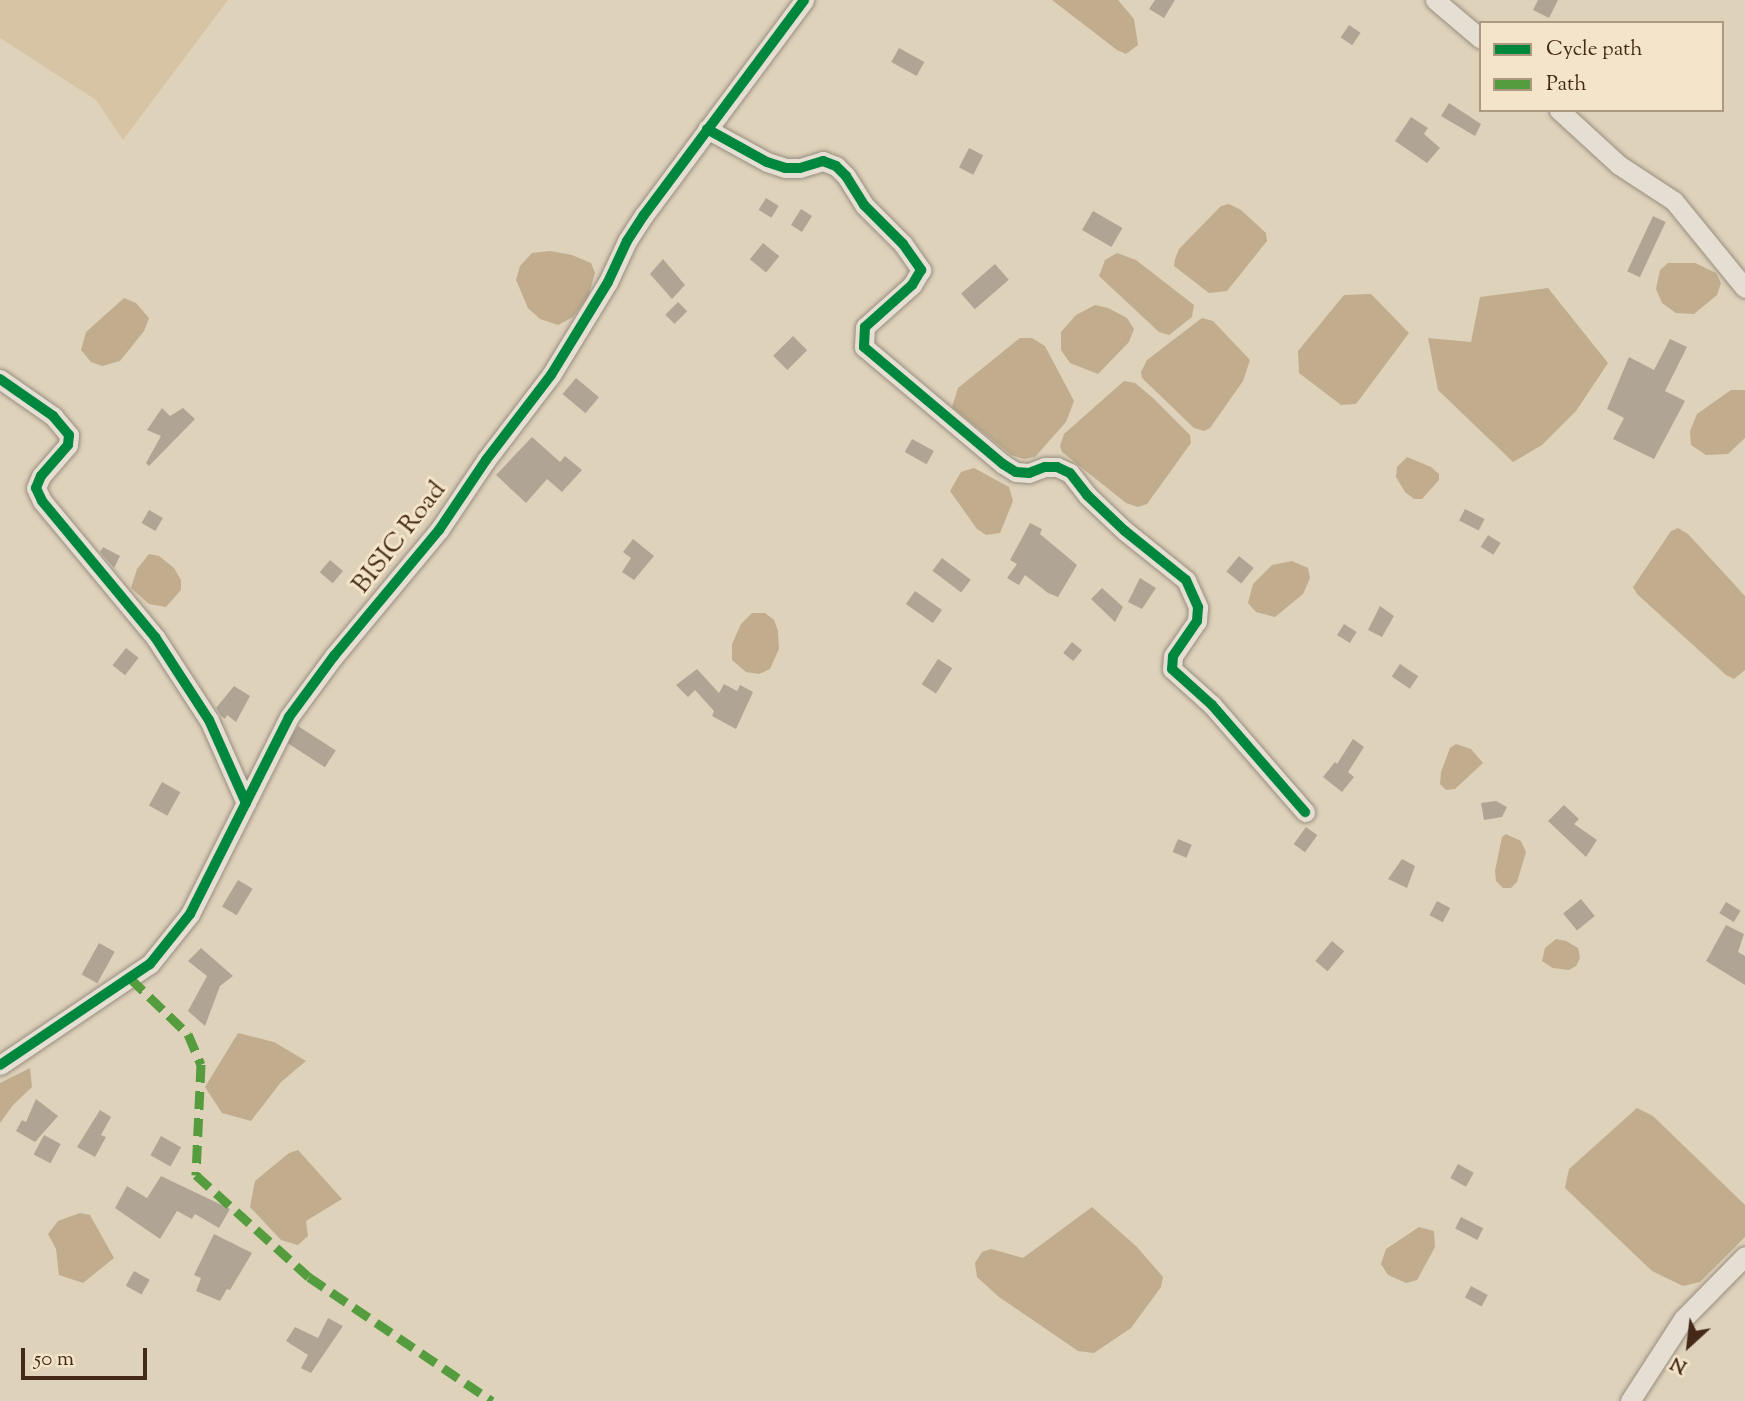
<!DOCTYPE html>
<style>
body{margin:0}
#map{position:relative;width:1745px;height:1401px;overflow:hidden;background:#dfd2bb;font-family:"Sorts Mill Goudy",serif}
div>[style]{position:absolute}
.green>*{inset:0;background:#d7c4a4}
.water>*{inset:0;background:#c1ac8d}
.building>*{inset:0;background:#b0a595;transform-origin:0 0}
.roads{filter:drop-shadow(0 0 2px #988d7e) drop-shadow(0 0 2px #988d7e)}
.minor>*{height:19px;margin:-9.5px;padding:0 9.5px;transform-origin:9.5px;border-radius:9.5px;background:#e5ded3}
.quiet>*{height:9px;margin-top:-4.5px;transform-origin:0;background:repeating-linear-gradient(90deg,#549c3d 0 18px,transparent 0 27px)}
.cycleway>*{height:10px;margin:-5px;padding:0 5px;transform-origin:5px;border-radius:5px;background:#00873e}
span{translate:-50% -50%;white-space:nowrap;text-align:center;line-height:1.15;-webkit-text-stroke:6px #f4e4c9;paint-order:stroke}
.street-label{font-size:26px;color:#432916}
.legend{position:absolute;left:1479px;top:21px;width:245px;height:91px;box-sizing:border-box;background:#f4e4c9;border:2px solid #ad9981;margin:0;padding:9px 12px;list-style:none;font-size:21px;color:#432916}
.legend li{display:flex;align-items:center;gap:14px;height:35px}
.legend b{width:35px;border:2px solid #ad9981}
.north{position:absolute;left:1654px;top:1310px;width:70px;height:70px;-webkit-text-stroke:5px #f4e4c9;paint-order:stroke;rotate:207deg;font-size:19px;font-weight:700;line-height:28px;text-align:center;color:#432916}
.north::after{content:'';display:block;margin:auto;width:24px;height:32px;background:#432916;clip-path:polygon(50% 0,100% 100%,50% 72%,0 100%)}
.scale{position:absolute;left:21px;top:1348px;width:126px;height:32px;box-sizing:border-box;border:4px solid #432916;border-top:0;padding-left:9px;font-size:21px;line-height:24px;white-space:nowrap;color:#432916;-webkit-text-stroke:5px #f4e4c9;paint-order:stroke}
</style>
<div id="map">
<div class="green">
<div style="clip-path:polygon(0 0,228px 0,123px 140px,96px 100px,0 38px)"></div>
</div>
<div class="water">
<div style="clip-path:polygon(1052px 0,1118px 0,1134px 19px,1138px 45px,1126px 54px,1117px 50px)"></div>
<div style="clip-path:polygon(1229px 204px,1241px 210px,1266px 233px,1267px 241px,1227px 291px,1209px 293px,1174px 266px,1175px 259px,1179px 249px,1221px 206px)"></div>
<div style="clip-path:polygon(550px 251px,572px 255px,591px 263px,595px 273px,588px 297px,573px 317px,558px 325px,540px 319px,528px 308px,516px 280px,520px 266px,532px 253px)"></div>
<div style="clip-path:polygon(1117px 253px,1136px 260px,1194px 305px,1192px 317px,1169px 335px,1159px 332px,1099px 276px,1105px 260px)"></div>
<div style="clip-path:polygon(1668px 263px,1695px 263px,1716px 273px,1721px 283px,1717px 295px,1694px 314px,1676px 313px,1662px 303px,1656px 289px,1660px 270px)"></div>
<div style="clip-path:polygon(1548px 288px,1608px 363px,1576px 411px,1542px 445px,1513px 462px,1438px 390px,1428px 338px,1471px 342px,1480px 297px)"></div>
<div style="clip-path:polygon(1371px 294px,1409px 333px,1356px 404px,1341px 405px,1299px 373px,1298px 351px,1344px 295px)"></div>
<div style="clip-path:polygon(124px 298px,136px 303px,149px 318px,144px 331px,120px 361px,102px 366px,91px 362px,81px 350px,86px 332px)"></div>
<div style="clip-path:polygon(1095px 305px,1108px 308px,1127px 318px,1134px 329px,1129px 342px,1098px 374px,1070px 363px,1061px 350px,1061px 332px,1076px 315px)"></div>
<div style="clip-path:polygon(1202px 318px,1213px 321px,1250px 360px,1243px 381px,1210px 428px,1204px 431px,1194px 428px,1142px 378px,1141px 372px,1147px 360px)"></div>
<div style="clip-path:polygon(1020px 338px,1032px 338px,1045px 346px,1074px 401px,1066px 422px,1035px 457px,1024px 459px,1011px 455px,952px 407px,958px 388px)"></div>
<div style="clip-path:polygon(1124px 381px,1135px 383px,1153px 398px,1190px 435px,1191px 443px,1147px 504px,1138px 507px,1126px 503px,1062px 452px,1060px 446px,1064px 434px)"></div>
<div style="clip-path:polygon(1731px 390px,1745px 390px,1745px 438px,1728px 454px,1706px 455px,1691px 445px,1690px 431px,1697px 414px)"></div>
<div style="clip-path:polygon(1407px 457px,1431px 467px,1439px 474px,1439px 480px,1422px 499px,1414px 499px,1405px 492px,1396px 477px,1397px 467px)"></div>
<div style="clip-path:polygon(974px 468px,1009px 487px,1013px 501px,1000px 533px,986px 535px,977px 529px,950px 491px,961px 472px)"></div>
<div style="clip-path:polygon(1678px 528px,1688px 534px,1745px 596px,1745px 670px,1734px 679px,1726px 675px,1637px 594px,1633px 587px,1671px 531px)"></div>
<div style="clip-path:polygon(149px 554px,159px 556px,174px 568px,181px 580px,181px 590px,166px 607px,149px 604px,131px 588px,137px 569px)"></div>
<div style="clip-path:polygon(1292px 561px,1308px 568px,1310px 578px,1303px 594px,1275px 617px,1256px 612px,1248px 603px,1253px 584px,1272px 565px)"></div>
<div style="clip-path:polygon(752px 613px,765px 613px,774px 620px,778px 631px,779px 649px,770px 669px,759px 674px,746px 672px,732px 660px,732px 644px,741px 624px)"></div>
<div style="clip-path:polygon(1456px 744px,1471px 749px,1483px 763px,1455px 789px,1446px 790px,1440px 784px,1441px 772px,1450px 748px)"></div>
<div style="clip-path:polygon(1506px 834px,1521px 841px,1526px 852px,1517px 882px,1511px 888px,1503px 888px,1496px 881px,1495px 871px,1502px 837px)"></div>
<div style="clip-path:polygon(1556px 939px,1566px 941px,1578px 948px,1580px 958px,1576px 966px,1569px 970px,1553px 968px,1542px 961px,1545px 948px)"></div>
<div style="clip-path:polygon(238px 1033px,274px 1042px,306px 1061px,281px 1082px,251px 1121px,222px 1113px,205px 1087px)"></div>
<div style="clip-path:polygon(30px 1068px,32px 1087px,13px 1105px,0 1123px,0 1083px)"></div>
<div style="clip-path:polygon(1637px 1108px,1653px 1116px,1745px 1205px,1745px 1237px,1700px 1282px,1683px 1286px,1652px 1271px,1565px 1188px,1569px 1169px)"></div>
<div style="clip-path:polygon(298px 1150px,342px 1199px,306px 1221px,308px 1236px,298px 1245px,281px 1240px,250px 1207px,255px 1181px,289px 1153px)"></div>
<div style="clip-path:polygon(1092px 1207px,1137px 1247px,1163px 1277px,1161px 1287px,1131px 1328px,1094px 1353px,1078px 1351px,999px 1297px,977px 1277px,975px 1263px,982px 1252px,991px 1249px,1023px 1258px)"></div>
<div style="clip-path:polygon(80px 1213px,90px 1215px,114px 1258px,83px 1283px,59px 1275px,56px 1249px,48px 1234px,58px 1221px)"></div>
<div style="clip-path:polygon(1419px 1227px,1434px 1231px,1435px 1247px,1417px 1280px,1406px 1283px,1388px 1275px,1381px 1264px,1386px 1249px)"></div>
</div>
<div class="building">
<div style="clip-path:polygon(1155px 0,1175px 0,1164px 18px,1149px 9px)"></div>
<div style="clip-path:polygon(1538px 0,1558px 0,1549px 18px,1533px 10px)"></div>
<div style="left:1349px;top:25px;width:14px;height:15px;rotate:34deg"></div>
<div style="left:899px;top:48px;width:29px;height:16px;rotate:29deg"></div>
<div style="clip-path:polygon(1449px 103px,1481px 124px,1475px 136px,1441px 116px)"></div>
<div style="clip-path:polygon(1411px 117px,1428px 128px,1424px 134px,1440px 148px,1427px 163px,1395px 141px)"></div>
<div style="left:969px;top:148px;width:16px;height:22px;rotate:27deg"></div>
<div style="left:766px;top:198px;width:15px;height:14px;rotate:32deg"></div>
<div style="left:801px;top:209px;width:13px;height:19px;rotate:32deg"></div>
<div style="left:1093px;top:211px;width:34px;height:22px;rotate:30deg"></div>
<div style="left:1653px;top:216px;width:14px;height:61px;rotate:25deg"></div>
<div style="left:763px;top:243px;width:21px;height:21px;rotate:39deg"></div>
<div style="clip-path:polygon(663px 259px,685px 285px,672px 299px,650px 274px)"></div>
<div style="left:995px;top:264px;width:21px;height:45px;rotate:49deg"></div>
<div style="left:678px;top:302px;width:13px;height:18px;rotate:45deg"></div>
<div style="left:793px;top:336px;width:20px;height:28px;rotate:45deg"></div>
<div style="clip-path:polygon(1670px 339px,1687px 347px,1665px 391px,1685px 401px,1654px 459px,1613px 439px,1624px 418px,1607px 409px,1629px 357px,1654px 370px)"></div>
<div style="left:576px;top:378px;width:30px;height:21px;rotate:40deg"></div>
<div style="clip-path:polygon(162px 408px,170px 416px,183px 408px,195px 419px,149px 466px,146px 463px,161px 436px,147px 430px)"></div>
<div style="clip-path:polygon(532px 437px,560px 462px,565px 456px,582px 470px,562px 492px,547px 479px,526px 503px,496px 475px)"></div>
<div style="left:912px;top:439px;width:25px;height:15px;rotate:29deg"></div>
<div style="left:1465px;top:509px;width:22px;height:13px;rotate:27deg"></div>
<div style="left:149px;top:510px;width:16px;height:15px;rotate:30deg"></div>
<div style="clip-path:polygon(1030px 523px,1042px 529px,1040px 534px,1077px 565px,1058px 597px,1048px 593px,1025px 575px,1019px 585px,1007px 578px,1017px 564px,1010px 560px)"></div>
<div style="left:1488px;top:535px;width:15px;height:14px;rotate:32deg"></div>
<div style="clip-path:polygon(633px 539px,654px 556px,634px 580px,622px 572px,631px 558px,623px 552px)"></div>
<div style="clip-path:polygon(103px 547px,120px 556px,114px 568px,100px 552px)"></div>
<div style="left:1239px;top:556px;width:19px;height:20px;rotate:39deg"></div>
<div style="left:942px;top:558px;width:36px;height:16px;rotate:37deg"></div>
<div style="left:330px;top:560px;width:17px;height:16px;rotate:40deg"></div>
<div style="clip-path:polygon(1140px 578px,1156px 588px,1142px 609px,1128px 602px)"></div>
<div style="clip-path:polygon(1102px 588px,1123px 607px,1115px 622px,1091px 599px)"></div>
<div style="left:915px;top:591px;width:33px;height:16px;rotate:35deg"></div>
<div style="clip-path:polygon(1380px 606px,1394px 616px,1382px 637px,1368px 630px)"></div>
<div style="left:1344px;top:624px;width:15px;height:13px;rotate:32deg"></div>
<div style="left:1072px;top:642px;width:13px;height:14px;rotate:39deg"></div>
<div style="left:126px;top:648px;width:16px;height:22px;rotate:38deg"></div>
<div style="left:938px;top:659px;width:17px;height:30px;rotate:33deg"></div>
<div style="left:1400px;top:664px;width:22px;height:15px;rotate:34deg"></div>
<div style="clip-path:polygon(697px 669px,719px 693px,724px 684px,737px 691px,740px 685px,753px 692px,736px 729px,712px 716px,714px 711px,695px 690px,688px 697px,676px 685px)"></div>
<div style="clip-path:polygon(234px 686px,250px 696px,236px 722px,227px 715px,225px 719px,221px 716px,216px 708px)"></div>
<div style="left:298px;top:726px;width:45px;height:20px;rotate:33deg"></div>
<div style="clip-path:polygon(1353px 739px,1364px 747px,1348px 772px,1354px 777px,1342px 792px,1323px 777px,1335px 762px,1337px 764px)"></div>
<div style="left:162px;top:782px;width:21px;height:27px;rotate:29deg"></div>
<div style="clip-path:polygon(1496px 801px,1507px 807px,1502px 817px,1484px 820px,1481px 803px)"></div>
<div style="clip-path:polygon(1564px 805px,1579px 819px,1574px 824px,1597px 840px,1586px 857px,1548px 821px)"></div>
<div style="left:1306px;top:827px;width:14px;height:21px;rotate:36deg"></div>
<div style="left:1178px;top:839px;width:15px;height:14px;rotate:23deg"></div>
<div style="clip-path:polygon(1402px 859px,1415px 866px,1407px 888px,1388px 879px)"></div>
<div style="left:238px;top:880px;width:17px;height:31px;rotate:31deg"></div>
<div style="left:1581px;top:899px;width:22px;height:23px;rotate:51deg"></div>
<div style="left:1437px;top:901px;width:15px;height:16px;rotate:28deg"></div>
<div style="left:1726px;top:902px;width:17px;height:13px;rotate:31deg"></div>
<div style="clip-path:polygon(1726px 925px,1744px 934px,1738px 952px,1745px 956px,1745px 985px,1706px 961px)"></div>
<div style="left:1332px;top:941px;width:16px;height:26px;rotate:40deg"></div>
<div style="left:99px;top:943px;width:18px;height:36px;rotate:29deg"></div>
<div style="clip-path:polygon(201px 948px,233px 976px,220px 986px,205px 1026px,188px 1011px,207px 976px,188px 961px)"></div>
<div style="clip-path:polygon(36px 1099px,58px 1116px,35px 1142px,16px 1131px,22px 1120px,26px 1122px)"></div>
<div style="clip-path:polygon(100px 1110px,111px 1117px,101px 1135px,106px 1137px,95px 1157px,77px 1147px)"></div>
<div style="left:44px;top:1135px;width:19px;height:22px;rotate:28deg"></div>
<div style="left:161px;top:1136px;width:23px;height:22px;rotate:29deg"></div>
<div style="left:1458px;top:1164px;width:18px;height:16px;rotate:29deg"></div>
<div style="clip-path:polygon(161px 1176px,230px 1209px,219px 1228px,195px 1214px,192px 1219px,177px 1211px,160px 1239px,115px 1208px,127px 1186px,147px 1198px)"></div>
<div style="left:1461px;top:1217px;width:25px;height:13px;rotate:27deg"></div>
<div style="clip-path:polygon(214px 1234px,252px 1253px,230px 1290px,227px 1289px,220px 1301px,196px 1291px,201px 1278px,194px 1275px)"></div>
<div style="left:134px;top:1271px;width:18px;height:17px;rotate:29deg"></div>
<div style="left:1471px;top:1286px;width:19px;height:13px;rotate:28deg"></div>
<div style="clip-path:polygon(328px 1318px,343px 1326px,311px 1373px,301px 1368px,308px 1355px,286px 1341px,295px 1327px,318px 1338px)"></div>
</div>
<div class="roads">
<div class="minor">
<div style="left:1435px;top:0;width:60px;rotate:40.3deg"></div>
<div style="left:1559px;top:110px;width:81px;rotate:42.5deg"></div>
<div style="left:1619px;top:165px;width:66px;rotate:33.2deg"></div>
<div style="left:1674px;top:201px;width:112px;rotate:50.8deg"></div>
<div style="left:707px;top:129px;width:68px;rotate:28.8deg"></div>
<div style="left:767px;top:162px;width:19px;rotate:18deg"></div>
<div style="left:785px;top:168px;width:15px"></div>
<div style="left:800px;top:168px;width:24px;rotate:-17deg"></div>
<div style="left:823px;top:161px;width:14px;rotate:21deg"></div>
<div style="left:836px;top:166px;width:14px;rotate:45deg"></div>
<div style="left:846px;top:176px;width:34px;rotate:58deg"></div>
<div style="left:864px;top:205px;width:55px;rotate:45deg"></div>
<div style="left:903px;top:244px;width:32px;rotate:55deg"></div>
<div style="left:921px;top:270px;width:17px;rotate:121deg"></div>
<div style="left:912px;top:285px;width:63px;rotate:138.2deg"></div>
<div style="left:865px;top:327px;width:20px;rotate:93deg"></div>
<div style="left:864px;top:347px;width:182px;rotate:40.1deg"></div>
<div style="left:1003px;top:464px;width:15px;rotate:32deg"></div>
<div style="left:1016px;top:472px;width:13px;rotate:4deg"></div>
<div style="left:1029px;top:473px;width:17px;rotate:-21deg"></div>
<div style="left:1045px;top:467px;width:12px"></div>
<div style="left:1057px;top:467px;width:14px;rotate:25deg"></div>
<div style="left:1070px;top:473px;width:28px;rotate:52deg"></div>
<div style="left:1087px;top:495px;width:52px;rotate:43.5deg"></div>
<div style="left:1125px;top:531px;width:78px;rotate:38.8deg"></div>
<div style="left:1186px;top:580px;width:30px;rotate:66deg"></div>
<div style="left:1198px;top:607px;width:14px;rotate:94deg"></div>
<div style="left:1197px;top:621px;width:42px;rotate:124.4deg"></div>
<div style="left:1173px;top:656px;width:13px;rotate:94deg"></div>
<div style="left:1172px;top:669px;width:54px;rotate:42deg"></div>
<div style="left:1212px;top:705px;width:142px;rotate:49deg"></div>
<div style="left:0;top:379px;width:65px;rotate:34.9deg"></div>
<div style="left:53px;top:416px;width:25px;rotate:50deg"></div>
<div style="left:69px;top:435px;width:10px;rotate:96deg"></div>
<div style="left:68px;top:445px;width:41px;rotate:131.1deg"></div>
<div style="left:41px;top:476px;width:13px;rotate:113deg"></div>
<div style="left:36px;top:488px;width:14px;rotate:65deg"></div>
<div style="left:42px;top:501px;width:177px;rotate:50.3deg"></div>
<div style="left:155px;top:637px;width:99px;rotate:57deg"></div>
<div style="left:209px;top:720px;width:91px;rotate:66deg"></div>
<div style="left:0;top:1065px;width:181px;rotate:-34deg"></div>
<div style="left:150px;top:964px;width:64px;rotate:-51.3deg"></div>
<div style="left:190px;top:914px;width:220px;rotate:-63.3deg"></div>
<div style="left:289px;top:717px;width:76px;rotate:-53.6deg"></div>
<div style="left:334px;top:656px;width:164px;rotate:-50.2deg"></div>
<div style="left:439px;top:530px;width:84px;rotate:-56.1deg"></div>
<div style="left:486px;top:460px;width:107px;rotate:-52.6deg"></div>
<div style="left:551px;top:375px;width:109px;rotate:-58.5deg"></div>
<div style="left:608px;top:282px;width:45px;rotate:-65.1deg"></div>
<div style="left:627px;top:241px;width:31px;rotate:-57deg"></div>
<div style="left:644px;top:215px;width:268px;rotate:-53.3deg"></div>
<div style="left:1630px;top:1401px;width:98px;rotate:-57.1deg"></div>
<div style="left:1683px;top:1319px;width:88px;rotate:-45.5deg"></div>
</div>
</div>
<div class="quiet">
<div style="left:130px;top:978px;width:81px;rotate:44deg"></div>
<div style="left:188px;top:1034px;width:33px;rotate:67deg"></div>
<div style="left:201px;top:1064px;width:111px;rotate:92.6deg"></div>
<div style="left:196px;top:1175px;width:152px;rotate:42.1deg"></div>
<div style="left:309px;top:1277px;width:221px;rotate:34.1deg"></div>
</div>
<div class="cycleway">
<div style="left:707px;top:129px;width:68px;rotate:28.8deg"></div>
<div style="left:767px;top:162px;width:19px;rotate:18deg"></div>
<div style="left:785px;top:168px;width:15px"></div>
<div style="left:800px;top:168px;width:24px;rotate:-17deg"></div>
<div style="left:823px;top:161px;width:14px;rotate:21deg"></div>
<div style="left:836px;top:166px;width:14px;rotate:45deg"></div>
<div style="left:846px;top:176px;width:34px;rotate:58deg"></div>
<div style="left:864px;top:205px;width:55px;rotate:45deg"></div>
<div style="left:903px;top:244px;width:32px;rotate:55deg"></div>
<div style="left:921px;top:270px;width:17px;rotate:121deg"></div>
<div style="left:912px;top:285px;width:63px;rotate:138.2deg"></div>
<div style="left:865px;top:327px;width:20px;rotate:93deg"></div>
<div style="left:864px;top:347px;width:182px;rotate:40.1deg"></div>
<div style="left:1003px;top:464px;width:15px;rotate:32deg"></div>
<div style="left:1016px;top:472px;width:13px;rotate:4deg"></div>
<div style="left:1029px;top:473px;width:17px;rotate:-21deg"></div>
<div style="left:1045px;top:467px;width:12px"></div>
<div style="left:1057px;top:467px;width:14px;rotate:25deg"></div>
<div style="left:1070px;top:473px;width:28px;rotate:52deg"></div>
<div style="left:1087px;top:495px;width:52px;rotate:43.5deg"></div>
<div style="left:1125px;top:531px;width:78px;rotate:38.8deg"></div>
<div style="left:1186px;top:580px;width:30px;rotate:66deg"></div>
<div style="left:1198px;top:607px;width:14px;rotate:94deg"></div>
<div style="left:1197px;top:621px;width:42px;rotate:124.4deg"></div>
<div style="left:1173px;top:656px;width:13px;rotate:94deg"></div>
<div style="left:1172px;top:669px;width:54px;rotate:42deg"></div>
<div style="left:1212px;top:705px;width:142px;rotate:49deg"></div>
<div style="left:0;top:379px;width:65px;rotate:34.9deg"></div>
<div style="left:53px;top:416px;width:25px;rotate:50deg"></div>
<div style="left:69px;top:435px;width:10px;rotate:96deg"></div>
<div style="left:68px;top:445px;width:41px;rotate:131.1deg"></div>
<div style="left:41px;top:476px;width:13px;rotate:113deg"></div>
<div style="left:36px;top:488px;width:14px;rotate:65deg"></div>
<div style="left:42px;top:501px;width:177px;rotate:50.3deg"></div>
<div style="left:155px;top:637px;width:99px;rotate:57deg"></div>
<div style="left:209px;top:720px;width:91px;rotate:66deg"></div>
<div style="left:0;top:1065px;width:181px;rotate:-34deg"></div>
<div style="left:150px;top:964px;width:64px;rotate:-51.3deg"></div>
<div style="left:190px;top:914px;width:220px;rotate:-63.3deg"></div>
<div style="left:289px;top:717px;width:76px;rotate:-53.6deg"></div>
<div style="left:334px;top:656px;width:164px;rotate:-50.2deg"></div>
<div style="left:439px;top:530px;width:84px;rotate:-56.1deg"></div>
<div style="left:486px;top:460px;width:107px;rotate:-52.6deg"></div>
<div style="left:551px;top:375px;width:109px;rotate:-58.5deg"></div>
<div style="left:608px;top:282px;width:45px;rotate:-65.1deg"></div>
<div style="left:627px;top:241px;width:31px;rotate:-57deg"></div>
<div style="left:644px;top:215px;width:268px;rotate:-53.3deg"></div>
</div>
<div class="street-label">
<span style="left:400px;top:538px;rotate:-52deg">BISIC Road</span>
</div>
<ul class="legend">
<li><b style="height:9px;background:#00873e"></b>Cycle path</li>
<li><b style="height:9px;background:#549c3d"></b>Path</li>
</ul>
<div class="north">N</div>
<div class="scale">50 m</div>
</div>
